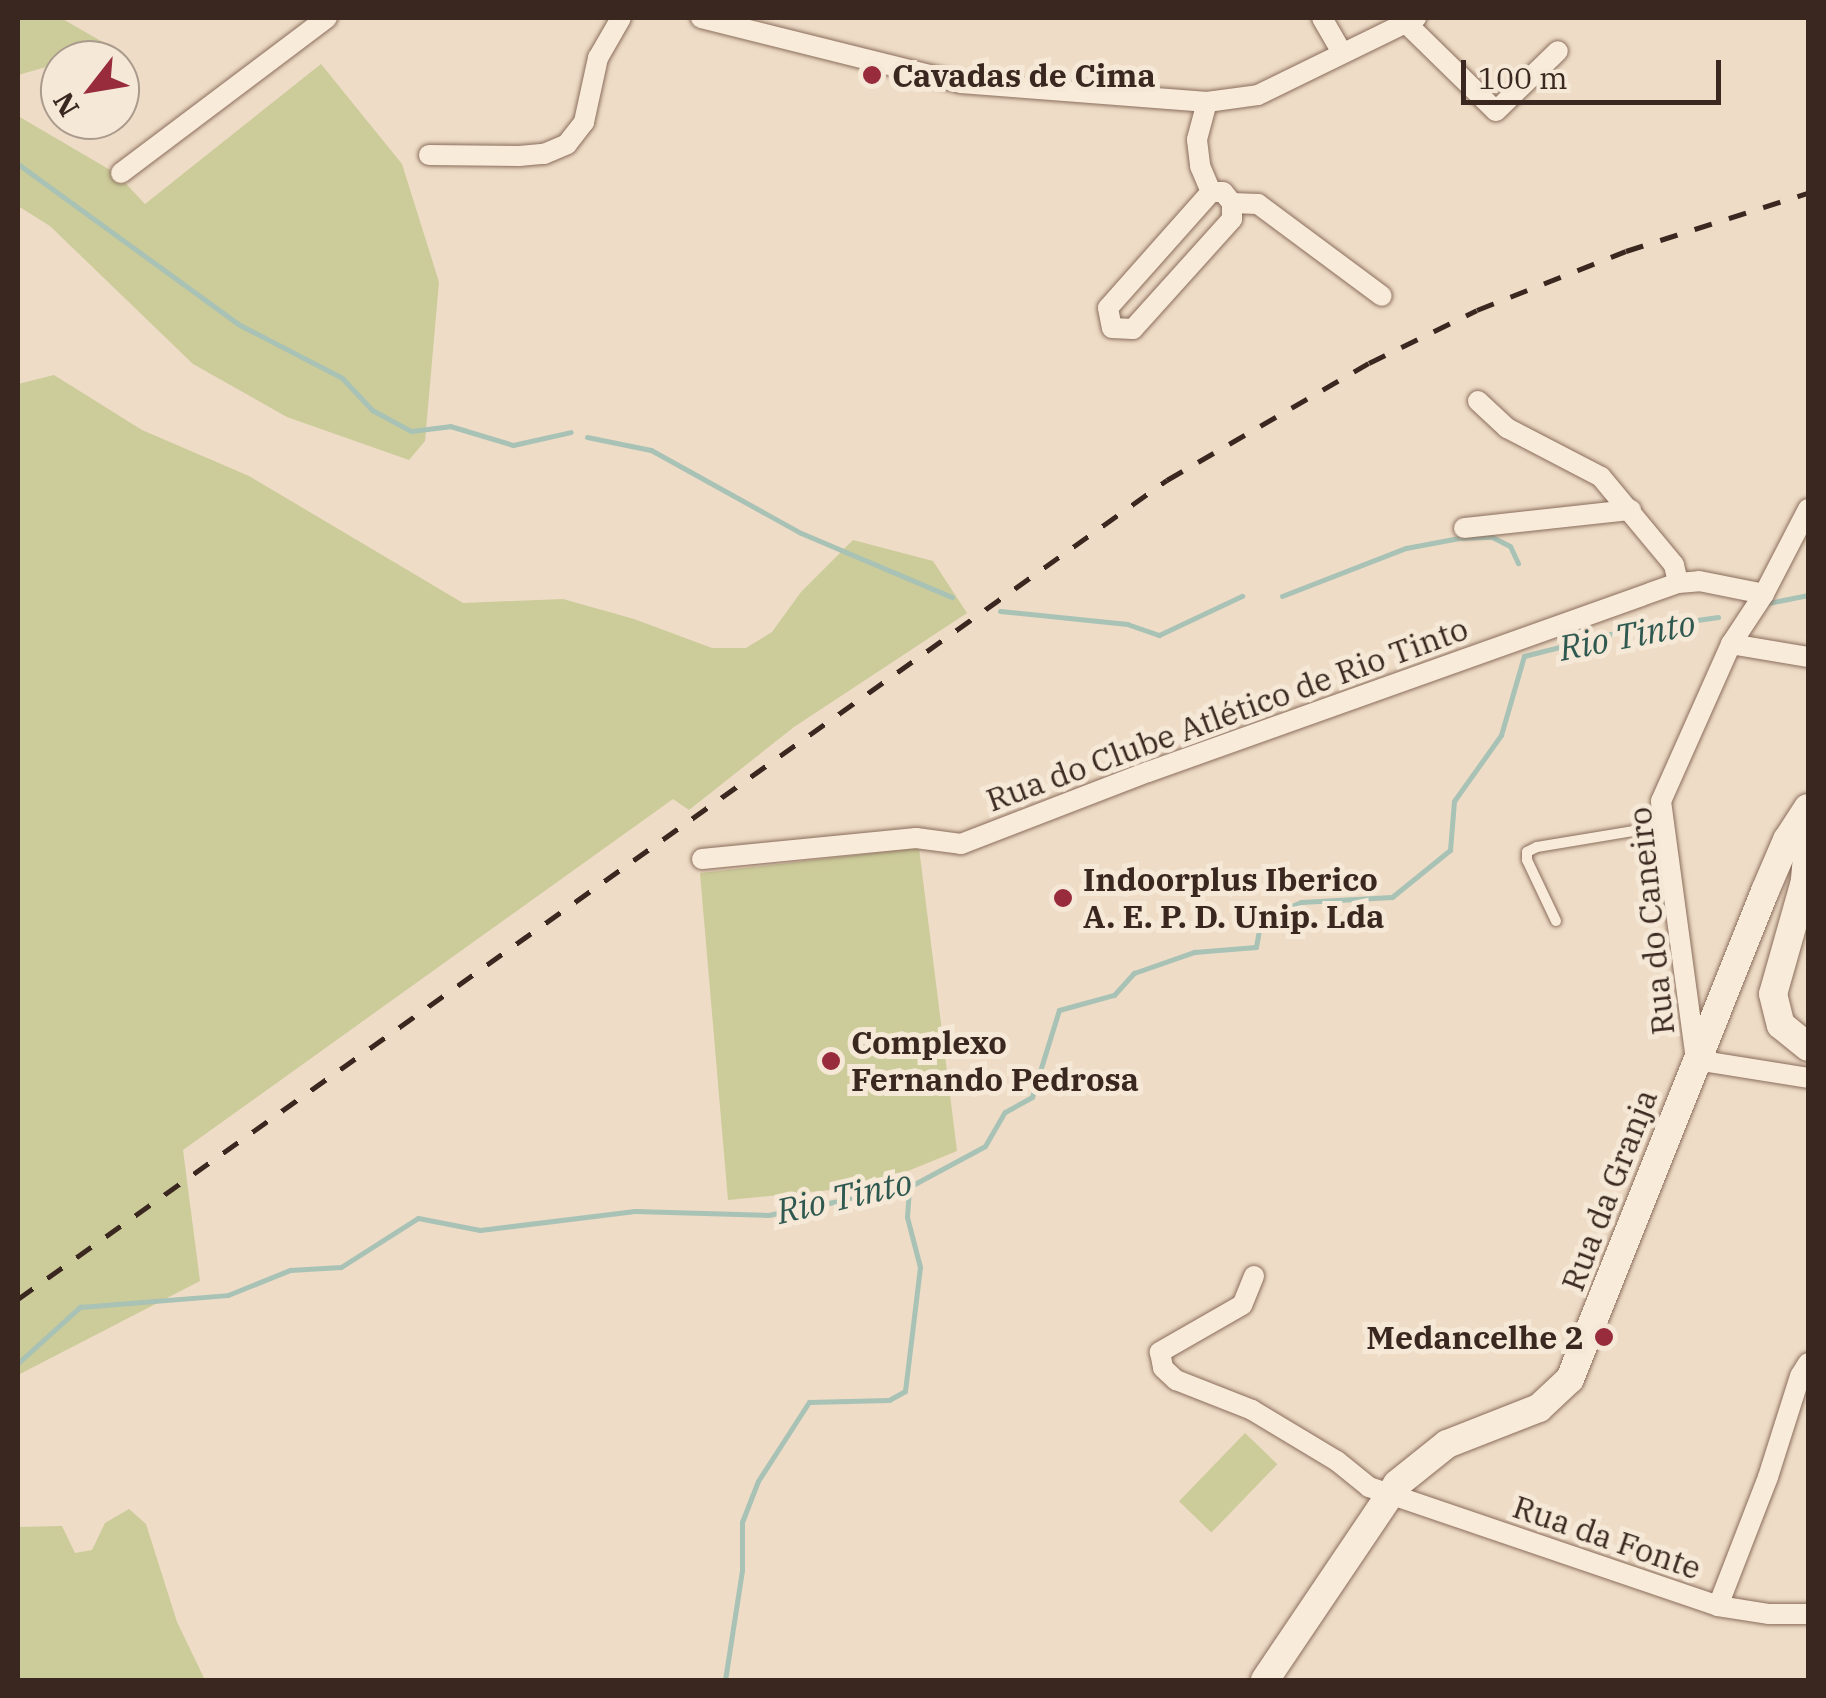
<!DOCTYPE html>
<meta charset="utf-8">
<style>
body{margin:0}
#map{position:relative;width:1826px;height:1698px;overflow:hidden;background:#eedcc6;font-family:"IBM Plex Serif",serif}
div>[style]{position:absolute}
.green>*{inset:0;background:#cccb9a;transform-origin:0 0}
.stream>*{height:5px;margin:-2.5px;padding:0 2.5px;transform-origin:2.5px;border-radius:2.5px;background:#a8c2b6}
.roads{filter:drop-shadow(0 0 2px #8a6d5c) drop-shadow(0 0 2px #8a6d5c)}
.lane>*{height:10px;margin:-5px;padding:0 5px;transform-origin:5px;border-radius:5px;background:#f9ebda}
.street>*{height:20px;margin:-10px;padding:0 10px;transform-origin:10px;border-radius:10px;background:#f9ebda}
.secondary>*{height:28px;margin:-14px;padding:0 14px;transform-origin:14px;border-radius:14px;background:#f9ebda}
.rail>*{height:5px;margin-top:-2.5px;transform-origin:0;background:repeating-linear-gradient(90deg,#3a2820 0 18px,transparent 0 36px)}
.dots>*{width:28px;height:28px;translate:-50% -50%;box-sizing:border-box;border:5px solid #f5e8d6;border-radius:50%}
span{translate:-50% -50%;white-space:nowrap;text-align:center;line-height:1.15;-webkit-text-stroke:10px #f5e8d6;paint-order:stroke}
.poi-label{font-size:32px;color:#3a2820;font-weight:700}
.left{translate:0 -50%;text-align:left}
.right{translate:-100% -50%;text-align:right}
.street-label{font-size:32px;color:#3a2820}
.water-label{font-size:35px;color:#2f5950;font-style:italic}
.frame{position:absolute;inset:0;border:20px solid #3a2820;pointer-events:none}
.north{position:absolute;left:40px;top:40px;width:100px;height:100px;box-sizing:border-box;background:#f5e8d6;border:2px solid #aa9b8d;border-radius:50%;rotate:239deg;font-size:28px;font-weight:700;line-height:40px;text-align:center;color:#3a2820}
.north::after{content:'';display:block;margin:auto;width:35px;height:45px;background:#982c3d;clip-path:polygon(50% 0,100% 100%,50% 72%,0 100%)}
.scale{position:absolute;left:1461px;top:60px;width:260px;height:45px;box-sizing:border-box;border:5px solid #3a2820;border-top:0;padding-left:12px;font-size:30px;line-height:35px;white-space:nowrap;color:#3a2820;-webkit-text-stroke:8px #f5e8d6;paint-order:stroke}
</style>
<div id="map">
<div class="green">
<div style="clip-path:polygon(18px 18px,61px 18px,113px 48px,18px 75px)"></div>
<div style="clip-path:polygon(321px 64px,402px 164px,439px 282px,425px 441px,409px 460px,287px 417px,193px 364px,50px 226px,18px 206px,18px 116px,117px 174px,145px 204px)"></div>
<div style="clip-path:polygon(54px 375px,142px 430px,249px 476px,463px 603px,563px 599px,634px 619px,712px 648px,746px 648px,772px 632px,801px 592px,853px 540px,933px 561px,967px 613px,794px 727px,689px 810px,673px 799px,183px 1150px,200px 1281px,18px 1375px,18px 384px)"></div>
<div style="clip-path:polygon(919px 848px,957px 1151px,871px 1186px,728px 1200px,700px 873px)"></div>
<div style="left:1245px;top:1433px;width:45px;height:95px;rotate:44deg"></div>
<div style="clip-path:polygon(129px 1509px,146px 1524px,177px 1622px,205px 1680px,18px 1680px,18px 1527px,62px 1526px,75px 1553px,92px 1550px,105px 1523px)"></div>
</div>
<div class="stream">
<div style="left:18px;top:164px;width:272px;rotate:36deg"></div>
<div style="left:238px;top:324px;width:117px;rotate:27.4deg"></div>
<div style="left:342px;top:378px;width:44px;rotate:46.8deg"></div>
<div style="left:372px;top:410px;width:44px;rotate:28.3deg"></div>
<div style="left:411px;top:431px;width:39px;rotate:-7deg"></div>
<div style="left:450px;top:426px;width:66px;rotate:16.8deg"></div>
<div style="left:513px;top:445px;width:59px;rotate:-12.6deg"></div>
<div style="left:587px;top:437px;width:65px;rotate:11.5deg"></div>
<div style="left:651px;top:450px;width:171px;rotate:29deg"></div>
<div style="left:801px;top:533px;width:164px;rotate:23deg"></div>
<div style="left:1282px;top:596px;width:133px;rotate:-21.2deg"></div>
<div style="left:1406px;top:548px;width:54px;rotate:-10.7deg"></div>
<div style="left:1459px;top:538px;width:33px;rotate:-2deg"></div>
<div style="left:1492px;top:537px;width:20px;rotate:27deg"></div>
<div style="left:1510px;top:546px;width:19px;rotate:65deg"></div>
<div style="left:1768px;top:603px;width:41px;rotate:-11.3deg"></div>
<div style="left:1000px;top:611px;width:128px;rotate:5.8deg"></div>
<div style="left:1127px;top:624px;width:34px;rotate:19deg"></div>
<div style="left:1159px;top:635px;width:92px;rotate:-25.2deg"></div>
<div style="left:18px;top:1363px;width:84px;rotate:-42.1deg"></div>
<div style="left:80px;top:1307px;width:148px;rotate:-4.6deg"></div>
<div style="left:228px;top:1295px;width:67px;rotate:-22deg"></div>
<div style="left:290px;top:1270px;width:51px;rotate:-3.4deg"></div>
<div style="left:341px;top:1267px;width:91px;rotate:-32.5deg"></div>
<div style="left:418px;top:1218px;width:63px;rotate:11deg"></div>
<div style="left:480px;top:1230px;width:156px;rotate:-7deg"></div>
<div style="left:635px;top:1211px;width:133px;rotate:1.7deg"></div>
<div style="left:768px;top:1215px;width:144px;rotate:-11.2deg"></div>
<div style="left:909px;top:1187px;width:86px;rotate:-28.3deg"></div>
<div style="left:985px;top:1146px;width:39px;rotate:-60deg"></div>
<div style="left:1005px;top:1112px;width:31px;rotate:-29deg"></div>
<div style="left:1032px;top:1097px;width:91px;rotate:-72.8deg"></div>
<div style="left:1059px;top:1010px;width:57px;rotate:-15.3deg"></div>
<div style="left:1114px;top:995px;width:30px;rotate:-48deg"></div>
<div style="left:1134px;top:973px;width:64px;rotate:-19.3deg"></div>
<div style="left:1194px;top:952px;width:62px;rotate:-4.6deg"></div>
<div style="left:1256px;top:947px;width:28px;rotate:-80deg"></div>
<div style="left:1261px;top:919px;width:43px;rotate:-23deg"></div>
<div style="left:1301px;top:902px;width:91px;rotate:-3.1deg"></div>
<div style="left:1392px;top:897px;width:75px;rotate:-39deg"></div>
<div style="left:1450px;top:850px;width:49px;rotate:-85.3deg"></div>
<div style="left:1454px;top:801px;width:81px;rotate:-54.5deg"></div>
<div style="left:1501px;top:735px;width:82px;rotate:-73.8deg"></div>
<div style="left:1524px;top:656px;width:105px;rotate:-14.3deg"></div>
<div style="left:1626px;top:630px;width:93px;rotate:-8deg"></div>
<div style="left:725px;top:1680px;width:111px;rotate:-81.2deg"></div>
<div style="left:742px;top:1570px;width:48px;rotate:-90deg"></div>
<div style="left:742px;top:1522px;width:44px;rotate:-68.7deg"></div>
<div style="left:758px;top:1481px;width:94px;rotate:-57.2deg"></div>
<div style="left:809px;top:1402px;width:80px;rotate:-1.4deg"></div>
<div style="left:889px;top:1400px;width:18px;rotate:-29deg"></div>
<div style="left:905px;top:1391px;width:125px;rotate:-83.1deg"></div>
<div style="left:920px;top:1267px;width:52px;rotate:-104.6deg"></div>
<div style="left:907px;top:1217px;width:30px;rotate:-86deg"></div>
</div>
<div class="roads">
<div class="lane">
<div style="left:1556px;top:921px;width:68px;rotate:-115.4deg"></div>
<div style="left:1527px;top:860px;width:8px;rotate:-90deg"></div>
<div style="left:1527px;top:852px;width:11px;rotate:-27deg"></div>
<div style="left:1537px;top:847px;width:129px;rotate:-9.4deg"></div>
</div>
<div class="street">
<div style="left:701px;top:18px;width:268px;rotate:14deg"></div>
<div style="left:961px;top:83px;width:247px;rotate:4.4deg"></div>
<div style="left:1207px;top:102px;width:51px;rotate:-7.8deg"></div>
<div style="left:1258px;top:95px;width:176px;rotate:-26deg"></div>
<div style="left:1322px;top:18px;width:39px;rotate:60deg"></div>
<div style="left:1405px;top:22px;width:127px;rotate:44.4deg"></div>
<div style="left:1496px;top:111px;width:86px;rotate:-44.1deg"></div>
<div style="left:1207px;top:102px;width:39px;rotate:105deg"></div>
<div style="left:1197px;top:140px;width:26px;rotate:83deg"></div>
<div style="left:1200px;top:166px;width:28px;rotate:67deg"></div>
<div style="left:1211px;top:192px;width:155px;rotate:131.6deg"></div>
<div style="left:1108px;top:308px;width:20px;rotate:79deg"></div>
<div style="left:1112px;top:328px;width:21px;rotate:3deg"></div>
<div style="left:1133px;top:329px;width:148px;rotate:-48deg"></div>
<div style="left:1232px;top:219px;width:16px;rotate:-90deg"></div>
<div style="left:1232px;top:203px;width:14px;rotate:-129deg"></div>
<div style="left:1223px;top:192px;width:12px;rotate:180deg"></div>
<div style="left:429px;top:155px;width:90px;rotate:0.6deg"></div>
<div style="left:519px;top:156px;width:25px;rotate:-5deg"></div>
<div style="left:544px;top:154px;width:25px;rotate:-23deg"></div>
<div style="left:567px;top:144px;width:28px;rotate:-52deg"></div>
<div style="left:584px;top:122px;width:66px;rotate:-77.7deg"></div>
<div style="left:598px;top:58px;width:46px;rotate:-60.1deg"></div>
<div style="left:121px;top:173px;width:258px;rotate:-37deg"></div>
<div style="left:1232px;top:203px;width:26px;rotate:2deg"></div>
<div style="left:1258px;top:204px;width:154px;rotate:36.6deg"></div>
<div style="left:1478px;top:401px;width:40px;rotate:43deg"></div>
<div style="left:1507px;top:428px;width:106px;rotate:27.5deg"></div>
<div style="left:1601px;top:477px;width:114px;rotate:50.3deg"></div>
<div style="left:1674px;top:565px;width:18px;rotate:77deg"></div>
<div style="left:1808px;top:509px;width:96px;rotate:117.4deg"></div>
<div style="left:1764px;top:594px;width:60px;rotate:123.4deg"></div>
<div style="left:1731px;top:644px;width:172px;rotate:114deg"></div>
<div style="left:1661px;top:801px;width:261px;rotate:82.3deg"></div>
<div style="left:1696px;top:1060px;width:113px;rotate:9.1deg"></div>
<div style="left:1464px;top:528px;width:168px;rotate:-6.2deg"></div>
<div style="left:1731px;top:644px;width:78px;rotate:9.6deg"></div>
<div style="left:702px;top:859px;width:215px;rotate:-5.6deg"></div>
<div style="left:916px;top:838px;width:45px;rotate:7.6deg"></div>
<div style="left:961px;top:844px;width:200px;rotate:-21.1deg"></div>
<div style="left:1148px;top:772px;width:563px;rotate:-19.63deg"></div>
<div style="left:1678px;top:583px;width:21px;rotate:-5deg"></div>
<div style="left:1699px;top:581px;width:66px;rotate:11.3deg"></div>
<div style="left:1254px;top:1276px;width:31px;rotate:112deg"></div>
<div style="left:1242px;top:1305px;width:95px;rotate:150.2deg"></div>
<div style="left:1160px;top:1352px;width:16px;rotate:79deg"></div>
<div style="left:1163px;top:1368px;width:18px;rotate:43deg"></div>
<div style="left:1176px;top:1380px;width:82px;rotate:21.5deg"></div>
<div style="left:1252px;top:1410px;width:99px;rotate:31deg"></div>
<div style="left:1337px;top:1461px;width:41px;rotate:39.1deg"></div>
<div style="left:1369px;top:1487px;width:369px;rotate:18.8deg"></div>
<div style="left:1718px;top:1606px;width:52px;rotate:8.9deg"></div>
<div style="left:1769px;top:1614px;width:39px"></div>
<div style="left:1718px;top:1606px;width:138px;rotate:-68.8deg"></div>
<div style="left:1768px;top:1477px;width:106px;rotate:-72.4deg"></div>
<div style="left:1800px;top:1376px;width:15px;rotate:-58deg"></div>
</div>
<div class="secondary">
<div style="left:1808px;top:845px;width:36px;rotate:95deg"></div>
<div style="left:1805px;top:881px;width:117px;rotate:105.8deg"></div>
<div style="left:1773px;top:994px;width:32px;rotate:76deg"></div>
<div style="left:1781px;top:1025px;width:35px;rotate:39deg"></div>
<div style="left:1265px;top:1680px;width:236px;rotate:-56deg"></div>
<div style="left:1397px;top:1484px;width:64px;rotate:-38.7deg"></div>
<div style="left:1447px;top:1444px;width:99px;rotate:-21.4deg"></div>
<div style="left:1539px;top:1408px;width:42px;rotate:-43.1deg"></div>
<div style="left:1570px;top:1379px;width:526px;rotate:-68.22deg"></div>
<div style="left:1765px;top:891px;width:56px;rotate:-66.7deg"></div>
<div style="left:1787px;top:840px;width:38px;rotate:-57deg"></div>
</div>
</div>
<div class="rail">
<div style="left:18px;top:1299px;width:1411px;rotate:-35.48deg"></div>
<div style="left:1167px;top:480px;width:233px;rotate:-30.1deg"></div>
<div style="left:1369px;top:363px;width:120px;rotate:-26.1deg"></div>
<div style="left:1477px;top:310px;width:160px;rotate:-21.6deg"></div>
<div style="left:1626px;top:251px;width:191px;rotate:-17.7deg"></div>
</div>
<div class="dots">
<div style="left:872px;top:75px;background:#982c3d"></div>
<div style="left:1063px;top:898px;background:#982c3d"></div>
<div style="left:831px;top:1061px;background:#982c3d"></div>
<div style="left:1604px;top:1337px;background:#982c3d"></div>
</div>
<div class="poi-label">
<span class="left" style="left:892px;top:75px">Cavadas de Cima</span>
<span class="left" style="left:1083px;top:898px">Indoorplus Iberico<br>A. E. P. D. Unip. Lda</span>
<span class="left" style="left:851px;top:1061px">Complexo<br>Fernando Pedrosa</span>
<span class="right" style="left:1584px;top:1337px">Medancelhe 2</span>
</div>
<div class="street-label">
<span style="left:1227px;top:714px;rotate:-20deg">Rua do Clube Atlético de Rio Tinto</span>
<span style="left:1651px;top:921px;rotate:-96deg">Rua do Caneiro</span>
<span style="left:1609px;top:1190px;rotate:-69deg">Rua da Granja</span>
<span style="left:1607px;top:1537px;rotate:19deg">Rua da Fonte</span>
</div>
<div class="water-label">
<span style="left:1627px;top:635px;rotate:-11deg">Rio Tinto</span>
<span style="left:844px;top:1196px;rotate:-13deg">Rio Tinto</span>
</div>
<div class="frame"></div>
<div class="north">N</div>
<div class="scale">100 m</div>
</div>
